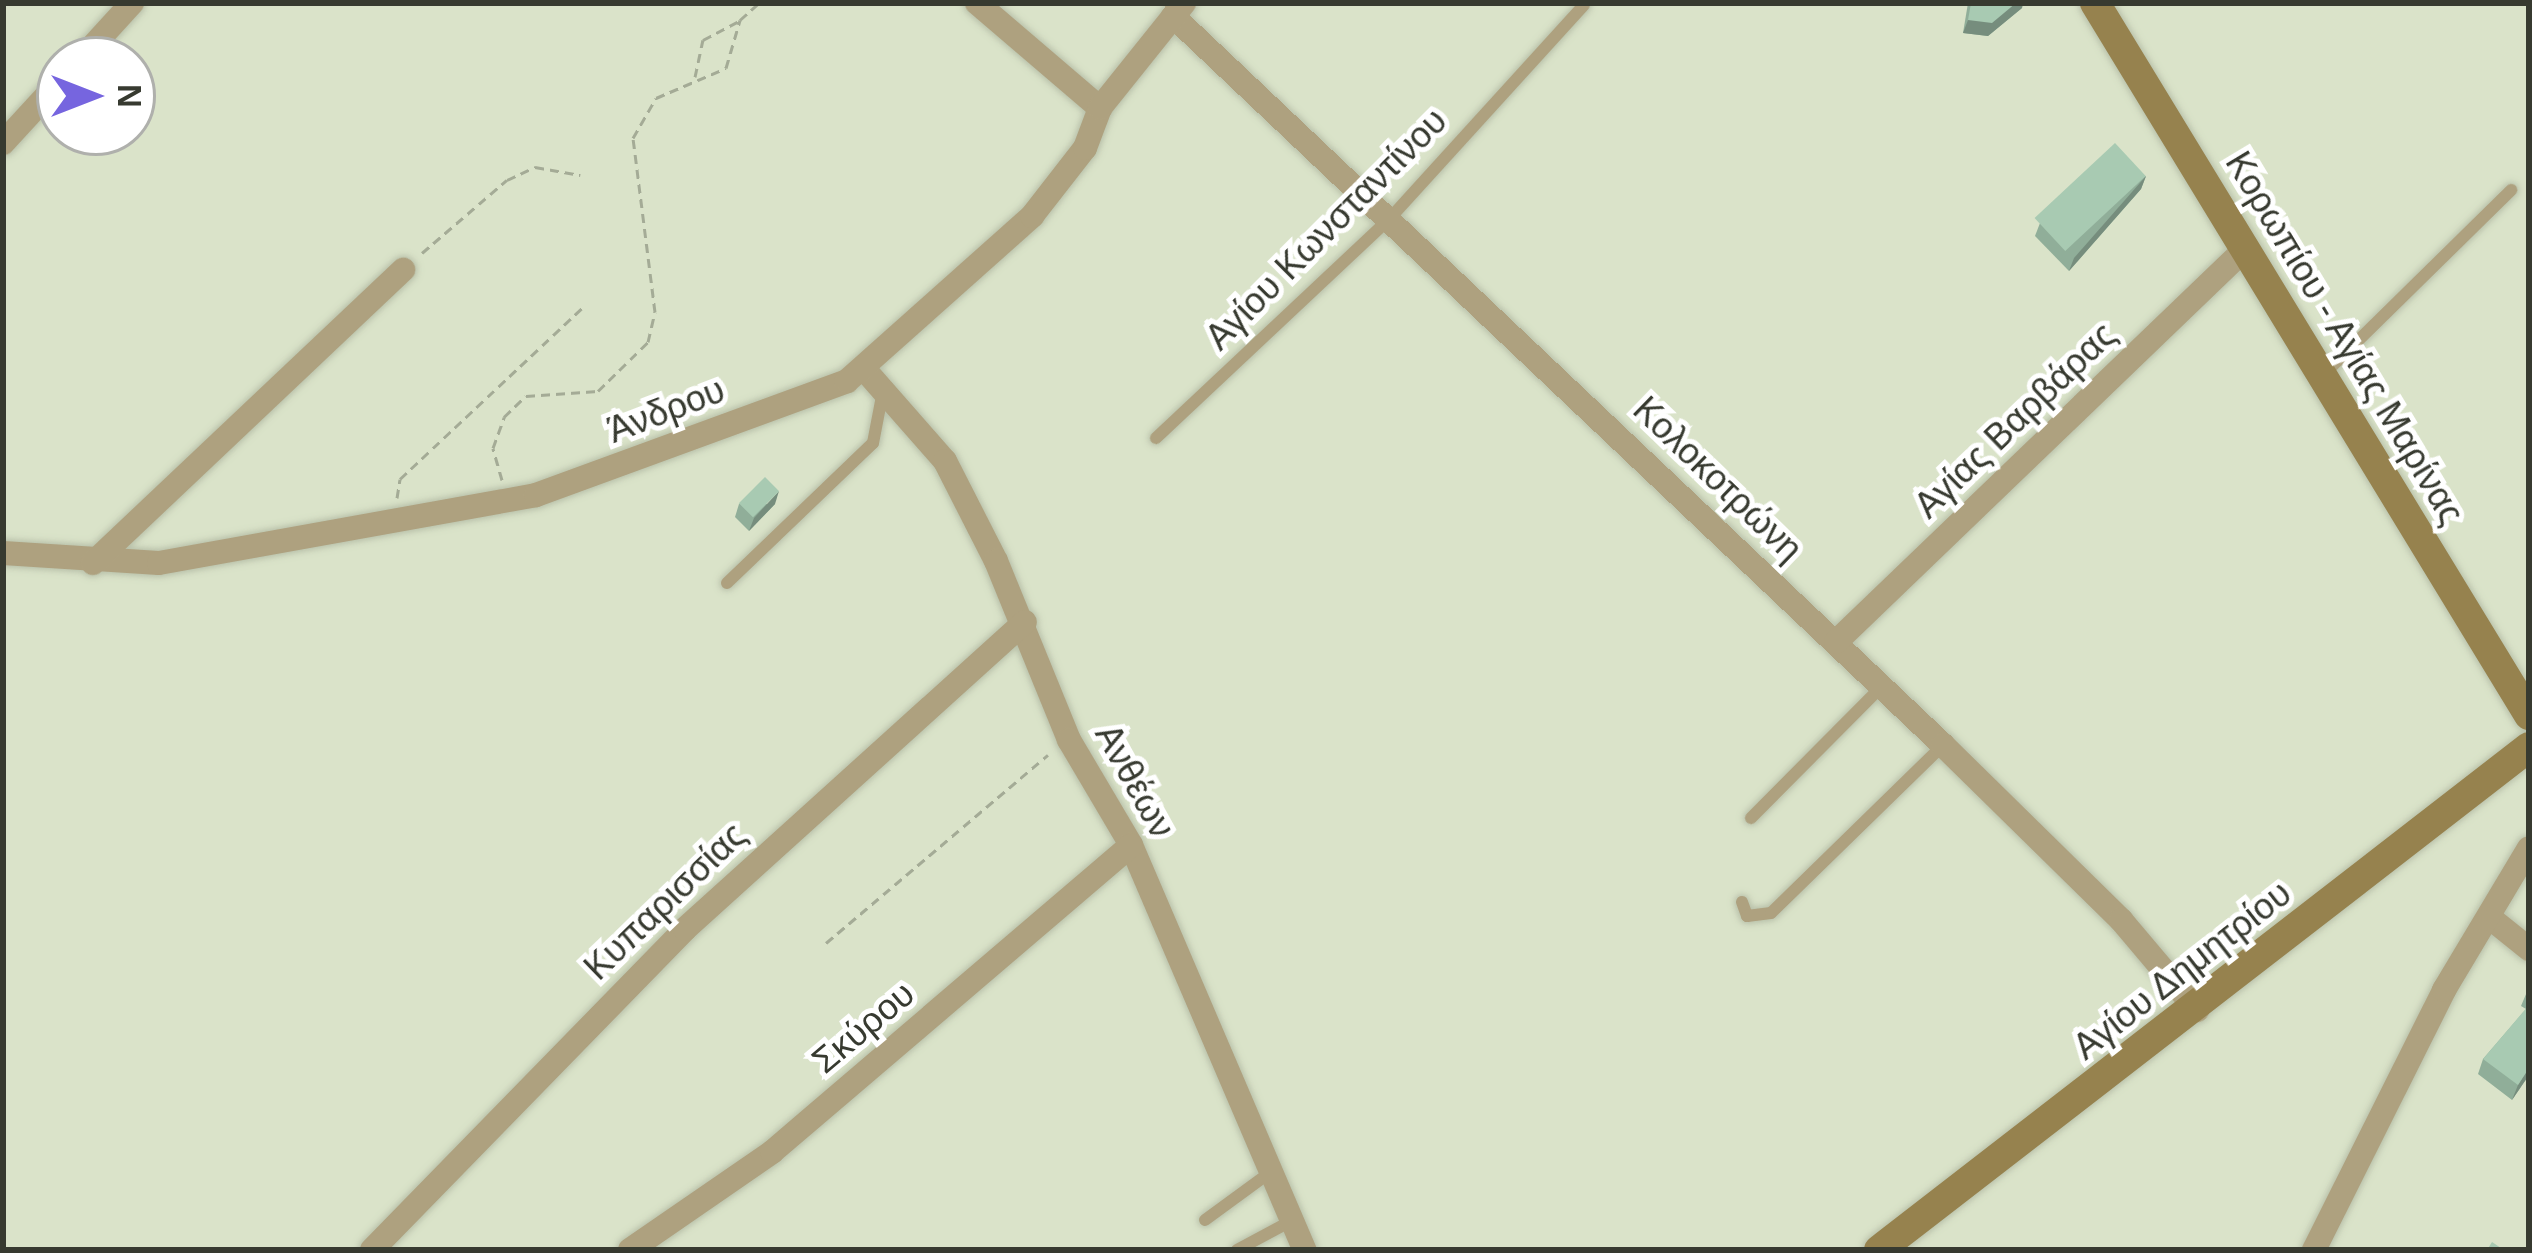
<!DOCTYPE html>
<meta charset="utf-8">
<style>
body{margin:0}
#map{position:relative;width:2532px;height:1253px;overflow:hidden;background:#dae3c9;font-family:Helvetica,sans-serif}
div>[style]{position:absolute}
.path>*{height:3px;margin-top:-1.5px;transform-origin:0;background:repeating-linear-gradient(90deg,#a4ab96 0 9px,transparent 0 15px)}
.roads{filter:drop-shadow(0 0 3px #b9c1aa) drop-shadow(0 0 3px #b9c1aa)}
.lane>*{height:12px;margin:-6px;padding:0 6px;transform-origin:6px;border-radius:6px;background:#aea17f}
.street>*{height:24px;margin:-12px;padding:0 12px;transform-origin:12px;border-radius:12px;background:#aea17f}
.secondary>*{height:30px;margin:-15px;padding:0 15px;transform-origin:15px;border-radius:15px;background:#96824e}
.wall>*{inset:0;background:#90ae99}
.shaded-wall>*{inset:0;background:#768d7d}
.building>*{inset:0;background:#a8cab2;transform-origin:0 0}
span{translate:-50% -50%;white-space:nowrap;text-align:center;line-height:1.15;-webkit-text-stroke:10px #fff;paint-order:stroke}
.street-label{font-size:36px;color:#373a30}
.frame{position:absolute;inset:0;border:6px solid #373a30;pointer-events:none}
.north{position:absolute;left:36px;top:36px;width:120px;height:120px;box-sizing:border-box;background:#fff;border:3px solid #afb0ac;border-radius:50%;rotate:90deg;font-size:33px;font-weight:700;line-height:48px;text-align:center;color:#373a30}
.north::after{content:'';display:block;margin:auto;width:42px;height:54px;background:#7665df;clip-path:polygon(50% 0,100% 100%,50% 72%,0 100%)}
</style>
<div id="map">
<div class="path">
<div style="left:695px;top:77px;width:38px;rotate:-78deg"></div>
<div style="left:703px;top:40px;width:41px;rotate:-27.8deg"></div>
<div style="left:422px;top:253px;width:112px;rotate:-40.7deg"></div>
<div style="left:507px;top:180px;width:31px;rotate:-25deg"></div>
<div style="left:535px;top:167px;width:46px;rotate:10.1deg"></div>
<div style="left:502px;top:480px;width:33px;rotate:-106deg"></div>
<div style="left:493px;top:448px;width:33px;rotate:-70deg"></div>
<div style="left:504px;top:417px;width:30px;rotate:-44deg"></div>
<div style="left:526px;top:396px;width:72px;rotate:-4deg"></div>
<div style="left:598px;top:391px;width:70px;rotate:-44.4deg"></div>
<div style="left:648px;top:342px;width:31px;rotate:-77deg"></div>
<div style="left:655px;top:312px;width:175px;rotate:-97.2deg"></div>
<div style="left:633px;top:138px;width:46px;rotate:-60.1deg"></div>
<div style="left:656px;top:98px;width:76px;rotate:-23.2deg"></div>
<div style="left:726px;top:68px;width:50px;rotate:-73.7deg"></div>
<div style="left:740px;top:20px;width:25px;rotate:-42deg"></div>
<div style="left:397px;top:498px;width:19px;rotate:-81deg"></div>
<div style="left:400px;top:479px;width:250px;rotate:-43.2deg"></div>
<div style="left:826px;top:943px;width:291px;rotate:-40.3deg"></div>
</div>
<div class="roads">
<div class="lane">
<div style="left:2323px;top:375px;width:264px;rotate:-44.5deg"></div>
<div style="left:1156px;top:438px;width:324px;rotate:-43.2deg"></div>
<div style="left:1392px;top:216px;width:285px;rotate:-47.7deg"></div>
<div style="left:727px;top:583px;width:202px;rotate:-43.8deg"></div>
<div style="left:873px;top:443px;width:53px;rotate:-79.1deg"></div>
<div style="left:1751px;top:818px;width:185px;rotate:-45.2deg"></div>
<div style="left:1742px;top:902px;width:15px;rotate:70deg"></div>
<div style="left:1747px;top:916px;width:24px;rotate:-7deg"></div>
<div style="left:1771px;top:913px;width:240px;rotate:-44.3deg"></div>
<div style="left:1205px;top:1220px;width:83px;rotate:-36.2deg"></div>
<div style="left:1237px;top:1250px;width:64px;rotate:-28.2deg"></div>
</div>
<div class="street">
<div style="left:977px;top:3px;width:162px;rotate:40.5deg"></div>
<div style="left:1173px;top:16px;width:1060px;rotate:43.43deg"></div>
<div style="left:1943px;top:745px;width:250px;rotate:44.5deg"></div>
<div style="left:2121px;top:920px;width:118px;rotate:49.8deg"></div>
<div style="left:80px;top:60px;width:77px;rotate:-47.6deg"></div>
<div style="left:3px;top:143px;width:84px;rotate:-47.4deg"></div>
<div style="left:865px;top:370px;width:121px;rotate:48.7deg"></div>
<div style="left:945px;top:461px;width:112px;rotate:63deg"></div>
<div style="left:996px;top:561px;width:193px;rotate:67.8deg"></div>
<div style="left:1069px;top:740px;width:122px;rotate:59.4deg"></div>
<div style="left:1131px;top:845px;width:441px;rotate:66.8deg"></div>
<div style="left:3px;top:553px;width:156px;rotate:3.7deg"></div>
<div style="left:159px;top:563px;width:383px;rotate:-10.2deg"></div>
<div style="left:536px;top:495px;width:331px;rotate:-20.1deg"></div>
<div style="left:847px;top:381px;width:248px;rotate:-41.7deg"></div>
<div style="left:1032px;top:216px;width:86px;rotate:-52.1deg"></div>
<div style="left:1085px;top:148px;width:43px;rotate:-69.4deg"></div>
<div style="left:1100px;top:108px;width:134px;rotate:-51.3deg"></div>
<div style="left:93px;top:563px;width:427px;rotate:-43.4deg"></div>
<div style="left:1836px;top:642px;width:567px;rotate:-43.86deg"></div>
<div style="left:2489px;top:917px;width:51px;rotate:38.7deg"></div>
<div style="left:372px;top:1250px;width:448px;rotate:-45.7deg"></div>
<div style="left:685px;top:929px;width:458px;rotate:-42.1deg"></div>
<div style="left:630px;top:1250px;width:173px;rotate:-34.6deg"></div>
<div style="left:772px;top:1152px;width:472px;rotate:-40.5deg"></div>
<div style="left:2314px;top:1250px;width:291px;rotate:-63.4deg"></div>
<div style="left:2444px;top:990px;width:165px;rotate:-59.1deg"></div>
</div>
<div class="secondary">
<div style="left:2095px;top:3px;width:834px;rotate:58.64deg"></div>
<div style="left:1879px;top:1250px;width:822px;rotate:-37.73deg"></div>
</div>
</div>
<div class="wall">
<div style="clip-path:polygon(1968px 3px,2023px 3px,2022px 8px,1988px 36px,1963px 33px)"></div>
<div style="clip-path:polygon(2146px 176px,2141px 189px,2069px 271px,2035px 236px,2040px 223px)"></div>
<div style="clip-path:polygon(739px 504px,775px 504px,749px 531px,735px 517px)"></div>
<div style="clip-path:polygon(2529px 987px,2529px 1075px,2512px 1100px,2478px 1074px,2483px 1059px,2526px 1009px,2521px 1006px)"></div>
</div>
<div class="shaded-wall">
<div style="clip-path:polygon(2016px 3px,2023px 3px,2022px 8px,1988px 36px,1963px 33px,1968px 20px)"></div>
<div style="clip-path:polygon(2146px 176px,2141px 189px,2069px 271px,2074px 258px)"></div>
<div style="clip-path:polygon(779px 491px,775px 504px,749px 531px,754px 518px)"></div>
<div style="clip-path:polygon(2529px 1068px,2529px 1075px,2512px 1100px,2518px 1085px)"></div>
</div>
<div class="building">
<div style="clip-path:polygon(1971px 3px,2016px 3px,1992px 23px,1968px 20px)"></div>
<div style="left:2115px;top:143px;width:45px;height:110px;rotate:47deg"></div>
<div style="left:765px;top:477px;width:20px;height:37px;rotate:45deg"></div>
<div style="clip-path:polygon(2529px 1005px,2529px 1068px,2518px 1085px,2483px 1059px)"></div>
<div style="clip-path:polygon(2492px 1242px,2504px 1250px,2487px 1250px)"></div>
</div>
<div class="street-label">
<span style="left:1326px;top:229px;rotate:-45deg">Αγίου Κωνσταντίνου</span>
<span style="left:2345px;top:338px;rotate:59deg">Κορωπίου - Αγίας Μαρίνας</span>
<span style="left:666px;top:410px;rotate:-21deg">Άνδρου</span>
<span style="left:2015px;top:420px;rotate:-44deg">Αγίας Βαρβάρας</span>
<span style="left:1718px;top:479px;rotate:44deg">Κολοκοτρώνη</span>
<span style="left:1135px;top:781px;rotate:61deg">Ανθέων</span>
<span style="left:665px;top:901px;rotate:-44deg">Κυπαρισσίας</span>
<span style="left:2182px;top:970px;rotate:-38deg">Αγίου Δημητρίου</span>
<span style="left:863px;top:1027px;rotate:-40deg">Σκύρου</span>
</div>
<div class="frame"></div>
<div class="north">N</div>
</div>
